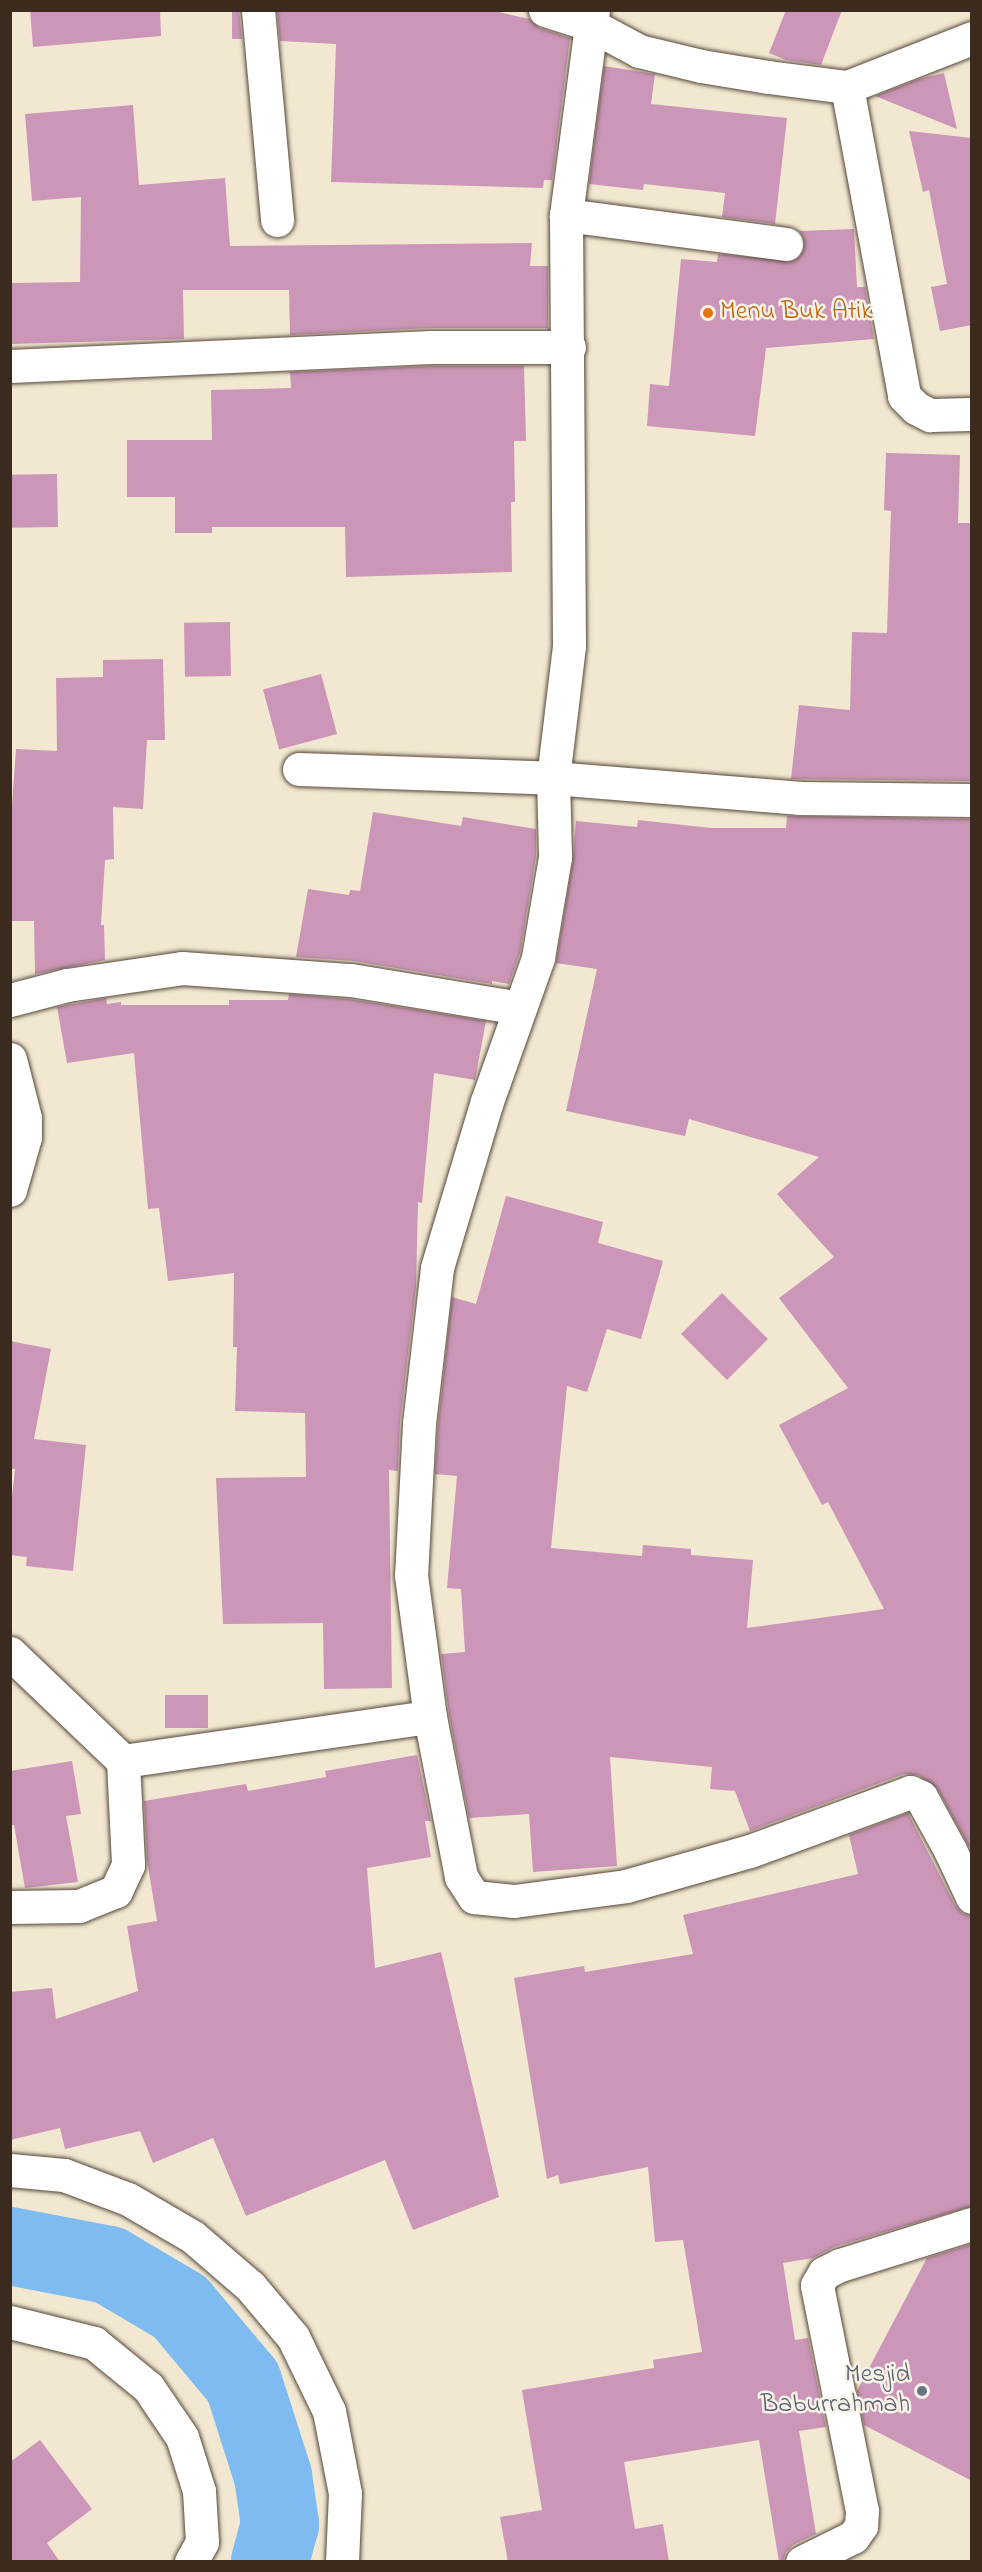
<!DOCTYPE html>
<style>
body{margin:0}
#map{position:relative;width:982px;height:2572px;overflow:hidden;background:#f2e8d1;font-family:"Indie Flower",sans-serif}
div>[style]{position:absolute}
.river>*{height:78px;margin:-39px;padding:0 39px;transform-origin:39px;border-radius:39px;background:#7ebbf1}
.building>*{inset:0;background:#cb96b7;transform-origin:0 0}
.roads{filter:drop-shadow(0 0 2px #564639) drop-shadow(0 0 2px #564639)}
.minor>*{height:33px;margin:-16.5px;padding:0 16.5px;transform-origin:16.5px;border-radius:16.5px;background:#fff}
.dots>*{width:16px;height:16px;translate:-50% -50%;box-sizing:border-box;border:3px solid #f7f3e8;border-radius:50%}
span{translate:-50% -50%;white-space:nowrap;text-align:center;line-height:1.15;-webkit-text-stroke:5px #f7f3e8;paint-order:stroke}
.food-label{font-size:26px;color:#c56008}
.left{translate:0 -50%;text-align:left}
.worship-label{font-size:26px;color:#5b616d}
.right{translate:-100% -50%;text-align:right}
.frame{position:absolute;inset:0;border:12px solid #3b2a1e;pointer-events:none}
</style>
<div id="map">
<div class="river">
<div style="left:10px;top:2246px;width:101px;rotate:10.9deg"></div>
<div style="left:109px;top:2265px;width:82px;rotate:30.6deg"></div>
<div style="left:180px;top:2307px;width:98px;rotate:50deg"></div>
<div style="left:243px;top:2382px;width:99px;rotate:72.3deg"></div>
<div style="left:273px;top:2476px;width:49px;rotate:81.7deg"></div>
<div style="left:280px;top:2524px;width:39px;rotate:105deg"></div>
</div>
<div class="building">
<div style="clip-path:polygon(30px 10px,160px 10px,161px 36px,33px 47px)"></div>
<div style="clip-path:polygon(232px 10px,239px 10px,242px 39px,232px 39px)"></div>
<div style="clip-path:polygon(277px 10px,490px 10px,529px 19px,539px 28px,570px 38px,552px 180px,544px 180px,543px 188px,331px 182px,336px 44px,280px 41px)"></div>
<div style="clip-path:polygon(786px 10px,842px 10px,821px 65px,786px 60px,769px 53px)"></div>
<div style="clip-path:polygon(604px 66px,655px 74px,651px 104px,787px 118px,775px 224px,722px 217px,725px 193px,644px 184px,643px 190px,589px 184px)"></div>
<div style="clip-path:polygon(944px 73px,957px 129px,875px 96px,919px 79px)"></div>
<div style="clip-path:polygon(133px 105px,139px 185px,225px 178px,230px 246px,532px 243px,530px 266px,548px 266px,548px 328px,430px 328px,290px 335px,289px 290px,183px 290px,184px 339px,10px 344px,10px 283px,80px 282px,81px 197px,32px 201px,25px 114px)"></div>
<div style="clip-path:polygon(909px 131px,972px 138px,972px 325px,940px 331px,931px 287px,947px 284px,929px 190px,923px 192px)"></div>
<div style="clip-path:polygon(854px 229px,857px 287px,865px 287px,874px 339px,766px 348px,755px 436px,647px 426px,650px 384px,669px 386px,681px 259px,717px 262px,718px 254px,793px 261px,800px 256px,804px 247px,803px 237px,799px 231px)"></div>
<div style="clip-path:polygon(431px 366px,524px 366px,526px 441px,514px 441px,515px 502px,511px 502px,512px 572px,346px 577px,345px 527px,212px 527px,212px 533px,175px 533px,175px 497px,127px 497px,127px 440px,212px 440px,211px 390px,291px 388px,290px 372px)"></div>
<div style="clip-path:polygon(886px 453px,960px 455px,958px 523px,972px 523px,972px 781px,791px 779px,799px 705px,850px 710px,852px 632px,887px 633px,891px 511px,884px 510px)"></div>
<div style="left:57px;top:474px;width:53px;height:47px;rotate:89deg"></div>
<div style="left:230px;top:622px;width:54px;height:46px;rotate:89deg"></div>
<div style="clip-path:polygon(163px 659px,165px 740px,147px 740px,143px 809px,113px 807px,114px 859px,105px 860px,101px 925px,104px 925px,105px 960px,35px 974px,34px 921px,10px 921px,10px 833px,16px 749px,57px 751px,56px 678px,103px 677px,103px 660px)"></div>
<div style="left:321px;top:674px;width:62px;height:60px;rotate:75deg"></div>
<div style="clip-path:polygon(373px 812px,461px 826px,463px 817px,536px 829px,536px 856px,520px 953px,509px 984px,492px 981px,492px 984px,354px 961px,296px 957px,308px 889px,349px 895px,350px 890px,360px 891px)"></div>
<div style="clip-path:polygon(787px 816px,972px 819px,972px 1852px,937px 1788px,918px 1775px,904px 1774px,750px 1831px,735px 1791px,710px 1789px,712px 1767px,610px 1757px,617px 1866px,533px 1872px,529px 1814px,469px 1818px,449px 1714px,441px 1654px,465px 1652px,461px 1589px,447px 1588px,457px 1476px,435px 1474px,438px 1426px,452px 1297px,476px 1304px,506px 1196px,603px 1222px,598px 1243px,663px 1261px,641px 1339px,607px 1329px,587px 1392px,567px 1386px,551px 1548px,642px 1556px,643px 1545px,691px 1549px,691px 1555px,753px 1560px,747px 1628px,884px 1609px,828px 1502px,822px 1505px,779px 1425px,848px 1388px,779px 1298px,834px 1257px,777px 1194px,819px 1157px,689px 1119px,685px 1136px,566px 1111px,597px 969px,556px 963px,573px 860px,576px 821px,637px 827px,638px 820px,711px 828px,786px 828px)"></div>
<div style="clip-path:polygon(289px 994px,349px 999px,486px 1021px,475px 1080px,434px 1073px,422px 1203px,418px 1202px,416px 1287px,400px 1422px,398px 1471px,389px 1470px,392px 1688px,324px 1689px,323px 1623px,223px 1624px,216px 1478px,306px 1477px,305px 1413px,235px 1411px,237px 1347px,233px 1347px,234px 1273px,168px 1281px,159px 1208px,148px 1209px,134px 1053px,67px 1063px,57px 1007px,106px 998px,107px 1004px,121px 1002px,121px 1005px,229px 1005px,229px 1000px,288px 1000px)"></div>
<div style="left:722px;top:1293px;width:65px;height:58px;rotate:45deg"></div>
<div style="clip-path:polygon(10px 1341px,51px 1349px,34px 1439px,86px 1445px,73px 1571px,26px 1566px,27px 1557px,10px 1555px,10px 1515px,15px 1469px,10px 1469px)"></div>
<div style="left:165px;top:1695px;width:43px;height:33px"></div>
<div style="clip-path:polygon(417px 1755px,431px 1821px,425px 1821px,431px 1857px,367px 1868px,375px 1968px,441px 1952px,499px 2197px,413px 2230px,385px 2160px,246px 2216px,213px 2138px,153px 2163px,140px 2131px,65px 2149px,60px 2128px,10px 2140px,10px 1992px,52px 1988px,56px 2019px,138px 1991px,127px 1926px,157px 1921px,147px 1860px,144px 1801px,246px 1784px,248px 1791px,326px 1777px,325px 1771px)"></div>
<div style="clip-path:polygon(72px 1761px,81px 1814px,66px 1816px,78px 1882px,25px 1888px,14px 1825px,10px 1825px,10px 1771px)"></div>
<div style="clip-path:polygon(908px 1813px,955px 1905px,962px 1913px,972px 1916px,972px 2206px,834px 2247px,813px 2258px,783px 2263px,795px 2340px,808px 2338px,826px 2427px,799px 2431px,816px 2534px,793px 2545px,786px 2552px,783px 2562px,779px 2562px,759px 2440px,624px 2462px,635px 2529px,663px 2524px,669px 2562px,508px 2562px,500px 2517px,542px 2510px,522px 2390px,654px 2368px,653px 2360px,702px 2352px,683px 2240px,655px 2242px,648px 2167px,560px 2184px,558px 2175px,547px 2179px,514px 1978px,584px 1966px,585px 1972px,693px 1954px,683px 1915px,858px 1874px,849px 1835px)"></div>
<div style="clip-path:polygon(972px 2244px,972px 2481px,864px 2425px,857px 2391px,927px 2258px)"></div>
<div style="clip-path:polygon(40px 2440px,92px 2509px,47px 2543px,60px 2562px,10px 2562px,10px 2462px)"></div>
</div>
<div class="roads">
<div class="minor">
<div style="left:258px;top:10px;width:211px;rotate:84.8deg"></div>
<div style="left:545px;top:10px;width:46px;rotate:17.7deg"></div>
<div style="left:589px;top:24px;width:57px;rotate:28.4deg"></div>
<div style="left:639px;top:51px;width:64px;rotate:13.6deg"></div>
<div style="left:701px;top:66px;width:68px;rotate:9.3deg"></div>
<div style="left:768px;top:77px;width:80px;rotate:7.2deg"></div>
<div style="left:847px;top:87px;width:134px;rotate:-21.4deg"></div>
<div style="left:593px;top:10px;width:207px;rotate:97.5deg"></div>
<div style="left:566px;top:215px;width:431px;rotate:89.6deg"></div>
<div style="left:569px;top:646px;width:133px;rotate:96.9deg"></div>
<div style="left:553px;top:778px;width:79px;rotate:88.5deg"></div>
<div style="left:555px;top:857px;width:102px;rotate:99.6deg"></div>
<div style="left:538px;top:958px;width:152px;rotate:109.6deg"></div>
<div style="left:487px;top:1101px;width:174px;rotate:106.7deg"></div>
<div style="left:437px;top:1268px;width:157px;rotate:96.6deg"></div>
<div style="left:419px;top:1424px;width:151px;rotate:93deg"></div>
<div style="left:411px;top:1575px;width:143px;rotate:82.4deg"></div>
<div style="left:430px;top:1717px;width:163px;rotate:79deg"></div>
<div style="left:461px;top:1877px;width:24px;rotate:57deg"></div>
<div style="left:474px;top:1897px;width:40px;rotate:5.7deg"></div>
<div style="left:514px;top:1901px;width:113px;rotate:-7.6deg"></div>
<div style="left:626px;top:1886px;width:129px;rotate:-15.8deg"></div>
<div style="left:750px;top:1851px;width:171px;rotate:-20.2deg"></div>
<div style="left:910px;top:1792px;width:12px;rotate:24deg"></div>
<div style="left:921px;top:1797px;width:60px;rotate:61.3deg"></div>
<div style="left:950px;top:1850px;width:52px;rotate:64.9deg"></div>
<div style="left:847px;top:87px;width:314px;rotate:79.5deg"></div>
<div style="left:904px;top:396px;width:17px;rotate:45deg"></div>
<div style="left:916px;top:408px;width:16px;rotate:27deg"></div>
<div style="left:930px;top:415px;width:42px;rotate:-1.4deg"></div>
<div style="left:566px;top:215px;width:222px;rotate:7.5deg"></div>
<div style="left:10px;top:366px;width:421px;rotate:-2.6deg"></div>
<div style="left:431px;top:347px;width:138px"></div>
<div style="left:299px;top:769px;width:254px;rotate:2deg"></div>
<div style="left:553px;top:778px;width:247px;rotate:4.6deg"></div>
<div style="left:799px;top:798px;width:173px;rotate:0.7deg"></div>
<div style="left:10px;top:1000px;width:59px;rotate:-14.7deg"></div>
<div style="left:67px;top:985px;width:116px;rotate:-8.4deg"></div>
<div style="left:182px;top:968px;width:169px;rotate:4.1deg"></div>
<div style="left:351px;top:980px;width:171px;rotate:9.4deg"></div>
<div style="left:10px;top:1059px;width:61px;rotate:75.7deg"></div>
<div style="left:25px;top:1118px;width:19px;rotate:90deg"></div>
<div style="left:25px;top:1137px;width:55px;rotate:105.8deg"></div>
<div style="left:10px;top:1653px;width:156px;rotate:43.7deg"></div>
<div style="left:123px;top:1761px;width:104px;rotate:87.2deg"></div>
<div style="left:128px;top:1865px;width:29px;rotate:115deg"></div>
<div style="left:116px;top:1891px;width:40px;rotate:158deg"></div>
<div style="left:79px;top:1906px;width:69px;rotate:179.2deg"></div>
<div style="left:123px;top:1761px;width:310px;rotate:-8.2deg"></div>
<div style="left:10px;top:2170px;width:54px;rotate:5.3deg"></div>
<div style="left:64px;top:2175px;width:68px;rotate:20.6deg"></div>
<div style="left:128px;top:2199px;width:75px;rotate:30.3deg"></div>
<div style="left:193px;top:2237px;width:75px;rotate:40.7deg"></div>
<div style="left:250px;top:2286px;width:67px;rotate:49.9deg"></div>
<div style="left:293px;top:2337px;width:82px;rotate:64.1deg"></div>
<div style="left:329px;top:2411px;width:84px;rotate:79deg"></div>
<div style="left:345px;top:2493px;width:69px;rotate:92.5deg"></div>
<div style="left:10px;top:2322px;width:87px;rotate:14deg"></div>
<div style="left:94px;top:2343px;width:70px;rotate:39.2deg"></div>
<div style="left:148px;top:2387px;width:60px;rotate:55.8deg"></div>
<div style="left:182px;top:2437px;width:57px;rotate:72.5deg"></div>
<div style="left:199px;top:2491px;width:51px;rotate:86.6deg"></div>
<div style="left:202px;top:2542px;width:23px;rotate:119deg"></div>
<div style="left:802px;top:2562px;width:57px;rotate:-26.1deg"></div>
<div style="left:853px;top:2537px;width:14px;rotate:-54deg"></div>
<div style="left:861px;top:2526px;width:15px;rotate:-86deg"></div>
<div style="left:862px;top:2511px;width:230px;rotate:-101.3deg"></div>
<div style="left:817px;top:2285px;width:14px;rotate:-60deg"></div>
<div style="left:824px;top:2273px;width:18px;rotate:-27deg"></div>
<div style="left:840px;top:2265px;width:138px;rotate:-17.3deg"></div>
</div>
</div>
<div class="dots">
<div style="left:708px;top:313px;background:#e8710a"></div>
<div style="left:922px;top:2391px;background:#6b7280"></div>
</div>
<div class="food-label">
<span class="left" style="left:720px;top:313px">Menu Buk Atik</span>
</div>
<div class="worship-label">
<span class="right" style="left:910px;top:2391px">Mesjid<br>Baburrahmah</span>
</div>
<div class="frame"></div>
</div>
